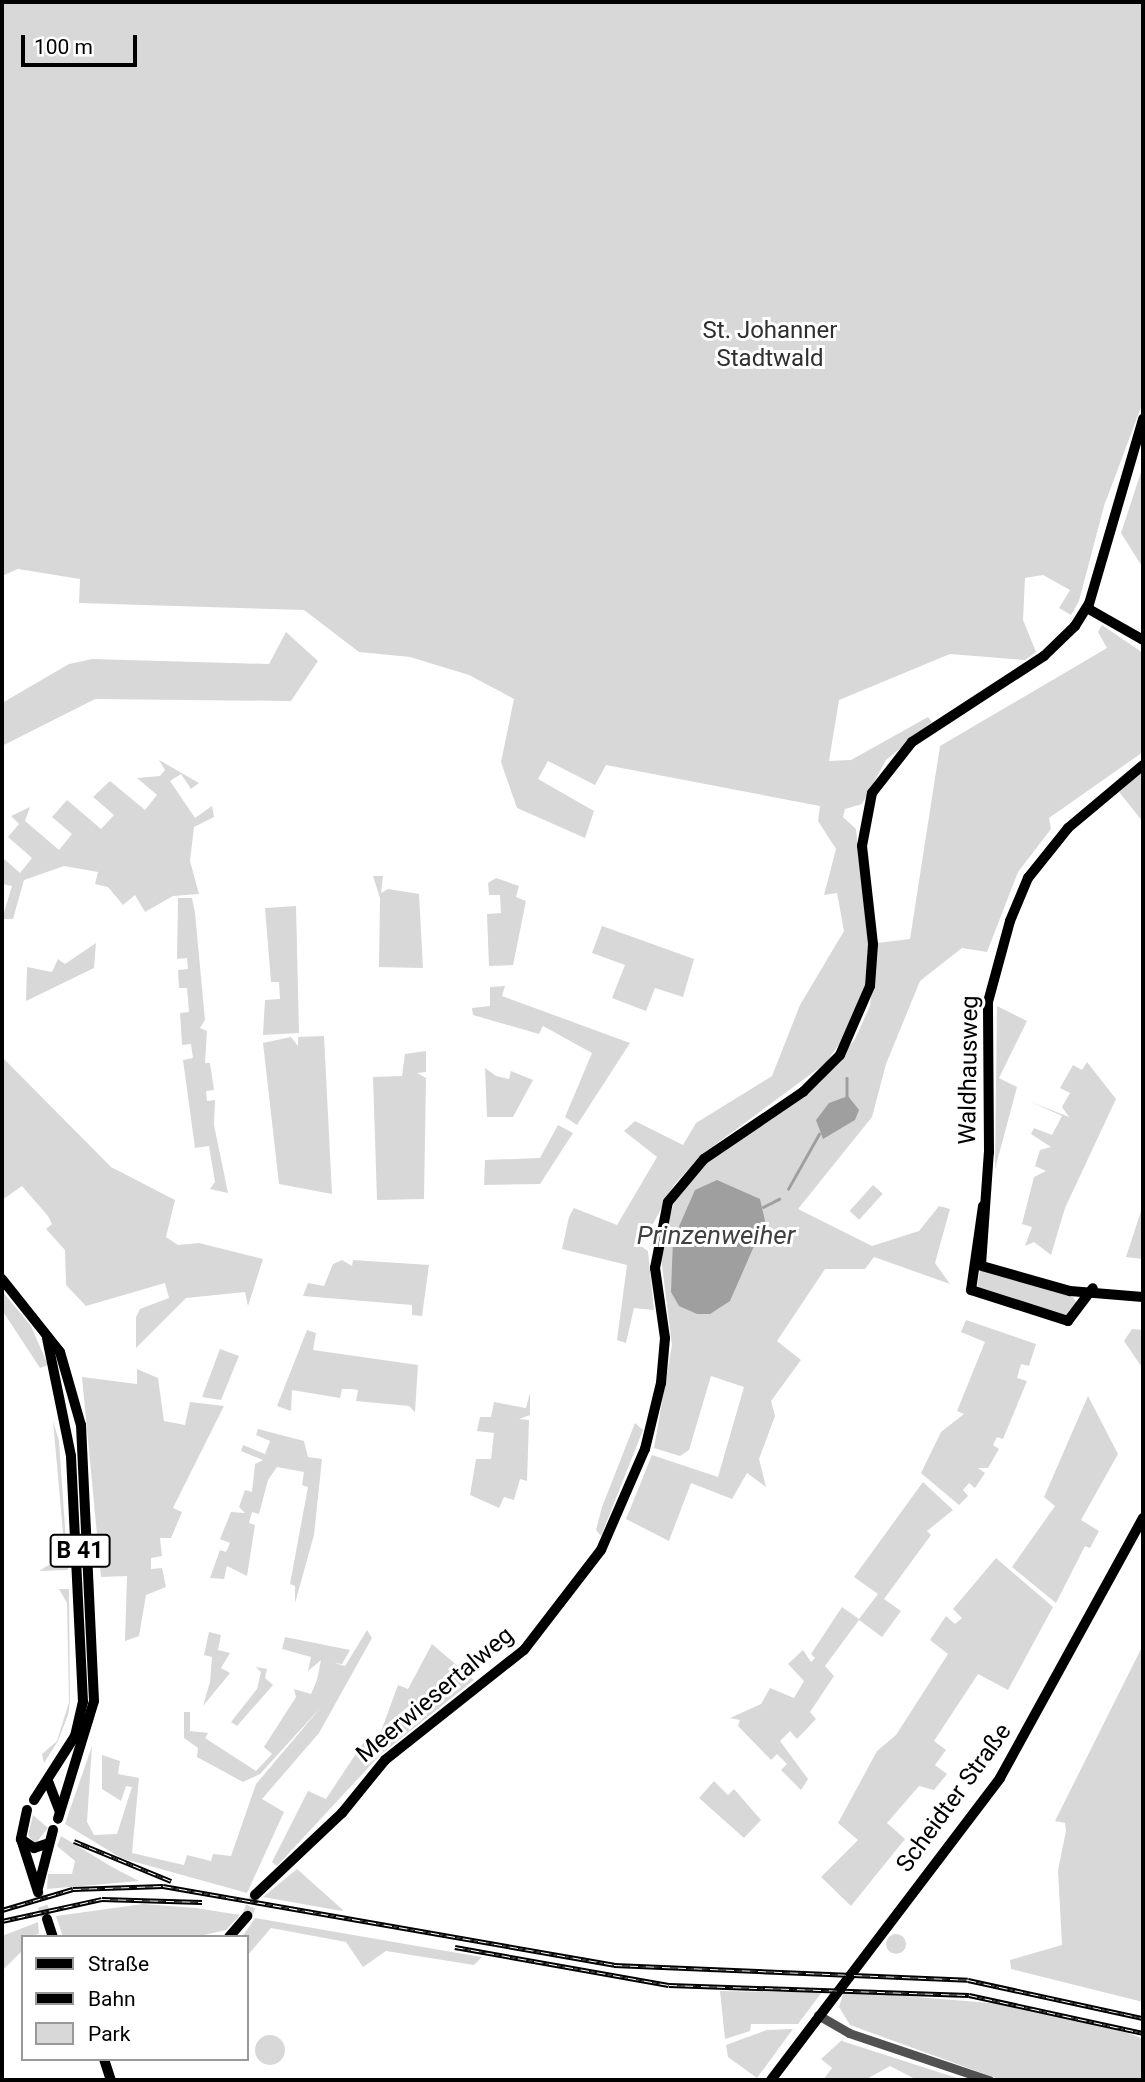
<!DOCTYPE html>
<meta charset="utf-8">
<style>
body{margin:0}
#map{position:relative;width:1145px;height:2082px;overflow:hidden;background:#fff;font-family:Roboto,sans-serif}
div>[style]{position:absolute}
.green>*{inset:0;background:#d8d8d8;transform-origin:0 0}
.round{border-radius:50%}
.water>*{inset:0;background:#9f9f9f}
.stream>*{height:2.5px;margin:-1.25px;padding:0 1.25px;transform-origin:1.25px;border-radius:1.25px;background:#9f9f9f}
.major-tunnel>*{height:10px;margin-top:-5px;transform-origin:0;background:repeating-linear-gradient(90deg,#d9d9d9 0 10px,transparent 0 15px)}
.minor>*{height:9px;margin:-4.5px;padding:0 4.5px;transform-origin:4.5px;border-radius:4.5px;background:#515151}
.major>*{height:10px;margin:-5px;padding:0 5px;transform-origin:5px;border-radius:5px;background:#000}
.rail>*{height:5px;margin-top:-2.5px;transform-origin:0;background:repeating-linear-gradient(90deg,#fff 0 8px,#000 0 16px);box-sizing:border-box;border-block:2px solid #000}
span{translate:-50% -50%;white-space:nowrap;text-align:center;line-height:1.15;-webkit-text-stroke:6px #fff;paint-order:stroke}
.shield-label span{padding:2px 5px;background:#fff;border:2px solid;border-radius:5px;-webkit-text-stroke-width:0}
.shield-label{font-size:23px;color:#000;font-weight:700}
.park-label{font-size:24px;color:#2f2f2f}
.street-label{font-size:24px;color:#000}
.water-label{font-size:26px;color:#404040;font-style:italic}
.frame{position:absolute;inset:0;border:4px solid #000;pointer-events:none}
.legend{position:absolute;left:21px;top:1935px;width:228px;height:126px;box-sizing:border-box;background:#fff;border:2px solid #999;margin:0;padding:9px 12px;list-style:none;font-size:21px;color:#000}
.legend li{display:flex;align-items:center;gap:14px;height:35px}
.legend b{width:35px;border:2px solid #999}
.scale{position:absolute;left:21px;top:35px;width:116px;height:32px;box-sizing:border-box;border:4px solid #000;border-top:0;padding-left:9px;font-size:21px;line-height:24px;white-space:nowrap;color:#000;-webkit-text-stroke:5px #fff;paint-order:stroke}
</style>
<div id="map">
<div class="green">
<div style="clip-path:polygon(2px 2px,1143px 2px,1143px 402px,1104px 506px,1079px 601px,1071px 615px,1059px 608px,1070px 590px,1043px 575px,1025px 578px,1023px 620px,1036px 652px,1025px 660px,950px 654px,839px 700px,829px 761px,851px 760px,928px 717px,932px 722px,886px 760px,862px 804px,845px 809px,843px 817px,856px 829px,868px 945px,865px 985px,846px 1034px,826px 1063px,701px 1155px,674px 1185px,641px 1246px,648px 1251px,654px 1310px,634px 1308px,626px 1343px,617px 1340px,627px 1265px,562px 1249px,569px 1217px,574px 1208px,617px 1225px,657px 1157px,624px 1131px,635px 1121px,683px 1145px,696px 1123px,772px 1076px,800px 1005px,844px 931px,837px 893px,824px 895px,836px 849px,818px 821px,820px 806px,606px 765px,595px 785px,548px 761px,538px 779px,594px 811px,585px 838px,517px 808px,501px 762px,514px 699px,469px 675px,410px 657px,359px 652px,304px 610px,79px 603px,80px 579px,18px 569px,2px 576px)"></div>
<div style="clip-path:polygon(1143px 466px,1143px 568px,1121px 533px)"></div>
<div style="clip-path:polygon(1102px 625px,1143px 653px,1143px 752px,1049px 818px,1051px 829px,1018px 872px,987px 952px,962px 948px,920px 981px,886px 1064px,872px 1117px,798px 1209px,872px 1246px,919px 1231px,939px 1206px,950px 1209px,935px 1263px,950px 1284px,874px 1257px,865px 1269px,825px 1269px,777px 1341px,801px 1360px,771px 1401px,775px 1416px,759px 1459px,766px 1487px,747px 1473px,732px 1499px,691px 1483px,669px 1541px,626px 1519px,652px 1455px,718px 1477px,744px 1387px,711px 1376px,689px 1450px,680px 1456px,654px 1448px,672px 1345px,660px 1250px,676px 1196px,707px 1161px,820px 1083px,855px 1039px,870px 1006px,877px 943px,910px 939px,940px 746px,1107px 648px,1098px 632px)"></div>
<div style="clip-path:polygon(286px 632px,318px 661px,291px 701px,95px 699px,2px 746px,2px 703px,69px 664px,92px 659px,269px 664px)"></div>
<div style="clip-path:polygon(159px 760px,199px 783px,191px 789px,181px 774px,170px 781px,195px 818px,212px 806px,214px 817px,194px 827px,190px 861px,199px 894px,173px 896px,145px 912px,135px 895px,123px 905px,108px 887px,95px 884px,98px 872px,64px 866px,24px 880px,13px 919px,2px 919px,12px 886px,2px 884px,2px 857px,20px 873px,32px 858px,8px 837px,19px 824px,11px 816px,30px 807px,25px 821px,59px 850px,72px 834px,52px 817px,67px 800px,101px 829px,114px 815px,93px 797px,110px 781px,145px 810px,157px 795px,137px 778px,160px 776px,165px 770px)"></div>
<div style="clip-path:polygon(1143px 771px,1143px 822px,1119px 792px)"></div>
<div style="clip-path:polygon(373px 876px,383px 876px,381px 893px,388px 889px,419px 894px,423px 968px,379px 967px,380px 898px)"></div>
<div style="clip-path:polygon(496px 878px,519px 886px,516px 897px,526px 901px,513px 965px,489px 966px,487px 914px,501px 913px,500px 895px,489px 895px,488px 883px)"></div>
<div style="clip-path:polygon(178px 898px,192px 898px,195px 913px,205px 1020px,200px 1028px,207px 1031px,205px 1063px,210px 1063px,214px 1090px,206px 1091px,207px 1101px,215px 1100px,214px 1125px,228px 1193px,210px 1189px,215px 1182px,209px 1146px,195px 1148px,183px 1060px,193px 1058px,191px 1044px,182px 1045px,180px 1013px,189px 1012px,187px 988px,179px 988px,178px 970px,188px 969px,187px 958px,177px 959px)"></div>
<div style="clip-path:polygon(296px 906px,299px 1033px,263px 1035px,265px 1000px,280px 999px,279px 982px,271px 982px,265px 908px)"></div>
<div style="clip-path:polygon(602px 926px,694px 959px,683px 997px,655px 988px,646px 1011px,612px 998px,625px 965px,592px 953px)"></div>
<div style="clip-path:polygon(96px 943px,94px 968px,26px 1001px,27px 967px,52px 972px,58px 959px,65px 964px)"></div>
<div style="clip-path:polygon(505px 986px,502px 996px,630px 1043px,577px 1125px,565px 1117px,592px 1053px,543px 1026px,539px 1034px,473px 1015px,472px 1008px,490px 1006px,490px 987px)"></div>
<div style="clip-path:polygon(997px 1006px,1027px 1021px,999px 1078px,1017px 1087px,995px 1169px)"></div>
<div style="clip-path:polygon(324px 1036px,332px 1194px,279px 1184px,263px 1043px,291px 1037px,298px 1046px,298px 1037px)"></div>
<div style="clip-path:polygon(426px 1051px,426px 1072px,417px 1073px,426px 1078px,424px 1199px,377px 1200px,373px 1077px,402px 1076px,405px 1054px)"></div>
<div style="clip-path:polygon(2px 1057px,111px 1167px,175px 1200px,166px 1237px,178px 1245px,199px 1243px,263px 1259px,248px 1306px,245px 1292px,186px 1298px,136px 1348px,136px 1317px,140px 1309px,169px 1298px,165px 1283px,86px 1306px,66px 1285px,65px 1250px,46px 1229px,52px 1224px,48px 1216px,22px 1186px,2px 1200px)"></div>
<div style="clip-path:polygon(1087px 1062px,1116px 1099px,1065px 1208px,1051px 1255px,1034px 1242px,1025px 1246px,1032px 1227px,1022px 1224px,1034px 1177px,1046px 1171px,1035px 1166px,1040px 1150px,1051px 1147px,1031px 1134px,1034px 1128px,1052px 1135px,1062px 1116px,1031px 1102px,1069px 1117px,1062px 1107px,1070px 1093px,1060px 1088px,1073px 1065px,1082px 1070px)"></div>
<div style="clip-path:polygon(485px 1068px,496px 1076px,509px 1079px,511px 1071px,533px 1080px,513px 1117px,487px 1117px)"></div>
<div style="clip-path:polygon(558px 1125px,573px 1133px,540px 1184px,484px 1185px,485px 1160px,540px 1158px)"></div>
<div style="left:873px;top:1185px;width:13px;height:35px;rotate:42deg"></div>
<div style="clip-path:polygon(1143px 1205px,1143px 1259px,1126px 1257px)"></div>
<div style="clip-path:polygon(342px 1260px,352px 1266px,353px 1260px,429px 1265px,422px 1316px,412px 1315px,412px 1305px,303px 1296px,308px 1283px,324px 1286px,333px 1264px)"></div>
<div style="clip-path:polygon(980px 1270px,1073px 1297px,1077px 1304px,1069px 1317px,977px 1289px)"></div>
<div style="clip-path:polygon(2px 1291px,31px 1326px,48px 1365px,40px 1368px,2px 1310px)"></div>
<div style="clip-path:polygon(966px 1320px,1036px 1344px,1029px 1366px,1021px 1364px,1017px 1378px,1027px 1381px,1003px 1439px,997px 1437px,993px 1445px,999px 1449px,988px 1468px,978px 1468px,985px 1473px,975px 1488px,969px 1483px,963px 1490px,968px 1496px,959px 1505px,921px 1473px,941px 1432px,964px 1414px,957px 1411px,985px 1342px,961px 1332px)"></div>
<div style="clip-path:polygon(1132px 1329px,1143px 1330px,1143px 1369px,1124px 1341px)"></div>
<div style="clip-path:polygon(307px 1330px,316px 1333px,313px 1350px,418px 1365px,415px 1412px,409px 1406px,356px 1401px,358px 1390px,352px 1389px,342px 1389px,340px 1398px,292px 1390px,291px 1411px,277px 1406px)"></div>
<div style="clip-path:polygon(220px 1349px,239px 1356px,221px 1400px,202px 1397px)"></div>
<div style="clip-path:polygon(137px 1369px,158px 1378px,164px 1421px,185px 1425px,190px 1402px,224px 1406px,173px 1508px,182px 1512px,171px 1538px,160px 1538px,162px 1556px,151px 1558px,151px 1569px,162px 1568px,166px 1587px,146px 1595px,139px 1636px,125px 1641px,127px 1576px,101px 1577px,82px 1377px,137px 1384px)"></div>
<div style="clip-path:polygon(530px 1393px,530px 1415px,519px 1419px,529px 1420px,527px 1481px,520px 1479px,514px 1500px,504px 1497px,499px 1508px,470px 1495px,476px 1459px,491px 1459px,494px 1433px,477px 1431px,480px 1417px,491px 1417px,494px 1402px,526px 1408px)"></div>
<div style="clip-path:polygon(1088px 1396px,1118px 1454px,1081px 1520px,1099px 1531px,1090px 1548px,1085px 1546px,1056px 1603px,1012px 1567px,1055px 1506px,1044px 1497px)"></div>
<div style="clip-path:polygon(53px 1421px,59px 1441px,68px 1570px,39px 1571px,65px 1555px)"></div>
<div style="clip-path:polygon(635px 1423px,643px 1430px,601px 1536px,596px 1530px,602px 1507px)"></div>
<div style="clip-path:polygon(258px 1429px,304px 1441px,308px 1457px,322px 1459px,314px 1535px,295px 1603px,295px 1586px,290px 1584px,308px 1487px,302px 1485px,304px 1472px,277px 1467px,268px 1480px,259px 1514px,252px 1512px,249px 1523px,255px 1525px,247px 1576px,227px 1566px,224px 1579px,210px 1578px,220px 1550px,226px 1552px,230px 1543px,220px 1539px,231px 1512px,245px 1513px,239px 1507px,245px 1490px,252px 1492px,255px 1464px,263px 1460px,241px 1451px,243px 1445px,265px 1454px,270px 1441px,256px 1435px)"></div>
<div style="clip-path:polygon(923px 1482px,953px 1510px,927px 1531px,931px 1535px,884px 1599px,901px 1611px,882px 1637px,859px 1620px,825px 1666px,834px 1676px,810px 1712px,816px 1719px,797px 1739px,790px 1731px,780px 1741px,808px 1779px,801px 1790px,781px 1770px,787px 1764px,777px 1754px,771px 1760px,738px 1726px,740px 1720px,730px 1718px,761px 1704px,770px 1688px,794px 1698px,804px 1681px,788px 1664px,803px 1650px,811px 1662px,815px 1658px,811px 1654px,842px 1607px,859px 1619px,878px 1594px,854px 1577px)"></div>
<div style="clip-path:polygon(996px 1558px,1053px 1607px,1008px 1690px,978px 1674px,934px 1741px,946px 1750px,935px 1765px,947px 1774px,934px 1790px,919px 1786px,887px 1823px,905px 1839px,851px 1906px,821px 1877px,858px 1840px,838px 1823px,877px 1751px,896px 1735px,948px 1654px,930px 1640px,946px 1616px,955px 1624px,962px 1618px,953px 1609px)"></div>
<div style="clip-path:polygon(59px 1589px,69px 1589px,70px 1702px,68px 1715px,58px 1741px,44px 1763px,42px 1754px,57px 1741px,69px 1702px,67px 1603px)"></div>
<div style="clip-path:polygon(367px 1630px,372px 1638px,319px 1733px,262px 1799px,284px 1812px,247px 1893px,121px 1858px,65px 1824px,92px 1746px,87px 1822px,94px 1835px,117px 1834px,132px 1787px,126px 1786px,121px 1801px,102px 1789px,102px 1755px,120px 1761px,118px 1774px,139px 1778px,132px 1853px,184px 1865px,187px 1855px,211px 1861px,213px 1854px,231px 1856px,256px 1784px,322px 1706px,260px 1774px,243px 1782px,197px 1757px,198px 1748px,184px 1738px,184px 1712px,190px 1712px,190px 1731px,208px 1733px,205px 1738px,256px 1771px,272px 1754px,264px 1747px,296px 1697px,294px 1689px,311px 1694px,317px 1680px,321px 1660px,308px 1671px,311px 1657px,282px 1649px,285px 1637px,350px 1650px,342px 1664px,334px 1663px,345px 1666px)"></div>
<div style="clip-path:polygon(209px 1632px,221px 1635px,218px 1650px,230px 1653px,221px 1668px,230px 1673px,203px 1706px,210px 1682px,212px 1657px,204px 1655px)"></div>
<div style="clip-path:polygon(432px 1644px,474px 1680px,380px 1755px,277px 1866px,272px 1862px,308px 1791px,326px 1799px,365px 1740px,376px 1745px,398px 1685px,408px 1689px)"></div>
<div style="clip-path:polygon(1143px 1645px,1143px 2002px,1011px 1969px,1010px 1960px,1062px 1945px,1058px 1870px,1066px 1831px,1065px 1823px,1055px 1821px)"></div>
<div style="clip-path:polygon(256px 1667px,267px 1669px,265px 1678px,273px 1685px,237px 1726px,231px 1722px,257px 1689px,261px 1672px)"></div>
<div style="clip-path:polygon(714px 1781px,728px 1795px,734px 1789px,761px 1820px,744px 1838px,699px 1798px)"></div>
<div style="clip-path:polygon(33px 1815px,48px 1828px,35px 1844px,28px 1835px)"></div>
<div style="clip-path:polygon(61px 1836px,112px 1867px,139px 1881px,47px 1889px,48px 1874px,72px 1874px,75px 1861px,57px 1846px)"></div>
<div style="clip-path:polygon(297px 1869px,343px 1910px,342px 1911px,263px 1897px)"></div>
<div style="clip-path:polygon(143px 1904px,196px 1908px,240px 1915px,226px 1930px,195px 1937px,63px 1937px,56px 1916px)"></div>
<div style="clip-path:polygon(255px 1918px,446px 1951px,482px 1957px,474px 1965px,386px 1951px,363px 1967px,346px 1942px,271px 1928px,247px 1956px,242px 1937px)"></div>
<div style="clip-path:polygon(38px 1922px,39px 1934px,23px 1937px,23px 1950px,2px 1971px,2px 1936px)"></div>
<div class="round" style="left:886px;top:1934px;width:20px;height:20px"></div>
<div style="clip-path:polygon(720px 1991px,773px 1992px,822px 1992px,798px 2024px,751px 2024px,750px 2031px,725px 2039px)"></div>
<div style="clip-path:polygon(844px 1991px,1014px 2005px,1128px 2033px,1143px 2039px,1143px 2080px,1001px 2080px,850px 2025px,839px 2007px)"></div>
<div style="clip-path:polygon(793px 2029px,757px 2078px,728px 2057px,726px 2045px,767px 2030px)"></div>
<div class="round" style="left:255px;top:2035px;width:30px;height:30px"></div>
<div style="clip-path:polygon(843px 2039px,842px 2041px,963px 2080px,917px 2080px,890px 2066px,865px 2080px,823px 2080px,832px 2068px,821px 2059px)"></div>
</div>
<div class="water">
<div style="clip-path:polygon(848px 1096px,859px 1110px,855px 1120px,823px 1139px,816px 1120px,829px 1103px)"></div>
<div style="clip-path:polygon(717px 1180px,760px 1199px,765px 1221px,730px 1301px,710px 1314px,697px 1314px,679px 1306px,671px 1292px,673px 1240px,695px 1190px)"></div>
</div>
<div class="stream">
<div style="left:847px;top:1078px;width:21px;rotate:90deg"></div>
<div style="left:788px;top:1189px;width:63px;rotate:-60.6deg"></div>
<div style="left:763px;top:1207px;width:18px;rotate:-27deg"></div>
</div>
<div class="major-tunnel">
<div style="left:38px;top:1892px;width:28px;rotate:72deg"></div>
<div style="left:247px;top:1916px;width:22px;rotate:-69deg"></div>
</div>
<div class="minor">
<div style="left:818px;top:2015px;width:36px;rotate:30deg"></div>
<div style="left:849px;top:2033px;width:148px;rotate:18.6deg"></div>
</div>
<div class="major">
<div style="left:1087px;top:608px;width:64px;rotate:29.7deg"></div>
<div style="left:983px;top:1206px;width:85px;rotate:98.1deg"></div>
<div style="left:971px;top:1290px;width:102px;rotate:17.7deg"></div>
<div style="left:1068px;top:1321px;width:41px;rotate:-52.9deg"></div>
<div style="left:975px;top:1264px;width:99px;rotate:15.9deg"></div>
<div style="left:1070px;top:1291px;width:73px;rotate:4.7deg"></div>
<div style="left:981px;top:1265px;width:113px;rotate:-86deg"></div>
<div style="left:989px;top:1152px;width:150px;rotate:-90.4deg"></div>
<div style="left:988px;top:1002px;width:84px;rotate:-74.8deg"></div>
<div style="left:1010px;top:921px;width:47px;rotate:-67.3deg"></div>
<div style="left:1028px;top:878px;width:64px;rotate:-51.3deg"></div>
<div style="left:1068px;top:828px;width:98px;rotate:-40deg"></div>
<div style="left:2px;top:1279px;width:93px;rotate:51.5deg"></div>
<div style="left:60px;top:1352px;width:76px;rotate:74deg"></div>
<div style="left:81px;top:1425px;width:276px;rotate:87.3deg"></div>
<div style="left:94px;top:1701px;width:123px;rotate:107deg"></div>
<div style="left:48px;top:1781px;width:33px;rotate:69deg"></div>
<div style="left:34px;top:1800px;width:76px;rotate:-57.4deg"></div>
<div style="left:75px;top:1736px;width:35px;rotate:-77deg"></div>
<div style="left:83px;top:1702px;width:246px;rotate:-92.8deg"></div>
<div style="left:71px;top:1456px;width:120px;rotate:-101.5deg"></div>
<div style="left:27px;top:1810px;width:30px;rotate:102deg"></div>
<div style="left:21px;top:1839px;width:56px;rotate:72.2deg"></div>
<div style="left:21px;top:1839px;width:16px;rotate:35deg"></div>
<div style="left:34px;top:1848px;width:16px;rotate:-18deg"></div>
<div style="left:38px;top:1888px;width:60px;rotate:-75.5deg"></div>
<div style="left:255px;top:1895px;width:120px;rotate:-43.3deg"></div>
<div style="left:342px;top:1813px;width:68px;rotate:-50.9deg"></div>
<div style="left:385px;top:1760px;width:177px;rotate:-38.4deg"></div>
<div style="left:524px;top:1650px;width:126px;rotate:-52.4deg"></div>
<div style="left:601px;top:1550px;width:110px;rotate:-66.5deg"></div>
<div style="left:645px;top:1449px;width:68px;rotate:-76.4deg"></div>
<div style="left:661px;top:1383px;width:45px;rotate:-84.9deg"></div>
<div style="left:665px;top:1338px;width:71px;rotate:-98.1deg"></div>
<div style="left:655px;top:1268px;width:67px;rotate:-78.9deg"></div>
<div style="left:668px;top:1202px;width:56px;rotate:-50.1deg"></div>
<div style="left:704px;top:1159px;width:120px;rotate:-34.1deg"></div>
<div style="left:803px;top:1092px;width:52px;rotate:-45deg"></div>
<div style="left:840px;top:1055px;width:75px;rotate:-66.5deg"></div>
<div style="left:870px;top:986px;width:42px;rotate:-85.9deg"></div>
<div style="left:873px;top:944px;width:99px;rotate:-96.4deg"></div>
<div style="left:862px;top:846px;width:54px;rotate:-79.3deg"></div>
<div style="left:872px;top:793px;width:65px;rotate:-51.9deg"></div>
<div style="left:912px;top:742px;width:158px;rotate:-33.1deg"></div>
<div style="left:1044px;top:656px;width:43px;rotate:-44.1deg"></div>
<div style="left:1075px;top:626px;width:26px;rotate:-58deg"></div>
<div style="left:1089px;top:604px;width:193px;rotate:-73.7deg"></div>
<div style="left:47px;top:1919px;width:19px;rotate:72deg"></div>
<div style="left:229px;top:1937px;width:28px;rotate:-49deg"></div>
<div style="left:104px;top:2059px;width:22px;rotate:72deg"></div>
<div style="left:771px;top:2080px;width:379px;rotate:-52.8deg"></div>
<div style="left:1000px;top:1778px;width:297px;rotate:-61.2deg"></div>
</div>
<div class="rail">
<div style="left:74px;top:1841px;width:105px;rotate:22.4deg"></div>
<div style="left:2px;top:1910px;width:74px;rotate:-16.5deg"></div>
<div style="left:73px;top:1889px;width:90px;rotate:-1.9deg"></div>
<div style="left:163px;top:1886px;width:458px;rotate:9.9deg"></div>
<div style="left:614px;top:1965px;width:354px;rotate:2.4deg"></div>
<div style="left:968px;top:1980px;width:179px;rotate:12.3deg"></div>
<div style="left:2px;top:1921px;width:102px;rotate:-12.4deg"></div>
<div style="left:102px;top:1899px;width:100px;rotate:1.7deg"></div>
<div style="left:455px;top:1947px;width:217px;rotate:10.1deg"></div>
<div style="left:669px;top:1985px;width:300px;rotate:1.9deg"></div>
<div style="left:969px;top:1995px;width:178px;rotate:12.3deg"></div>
</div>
<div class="shield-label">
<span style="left:80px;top:1551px">B 41</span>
</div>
<div class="park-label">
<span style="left:770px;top:345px">St. Johanner<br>Stadtwald</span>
</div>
<div class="street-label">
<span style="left:969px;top:1070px;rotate:-89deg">Waldhausweg</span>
<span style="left:435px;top:1695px;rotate:-40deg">Meerwiesertalweg</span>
<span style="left:954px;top:1798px;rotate:-54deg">Scheidter Straße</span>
</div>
<div class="water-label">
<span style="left:716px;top:1236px">Prinzenweiher</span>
</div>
<div class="frame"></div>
<ul class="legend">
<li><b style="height:9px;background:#000"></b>Straße</li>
<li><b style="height:9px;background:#000"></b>Bahn</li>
<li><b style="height:19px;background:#d8d8d8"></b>Park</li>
</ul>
<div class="scale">100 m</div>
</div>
